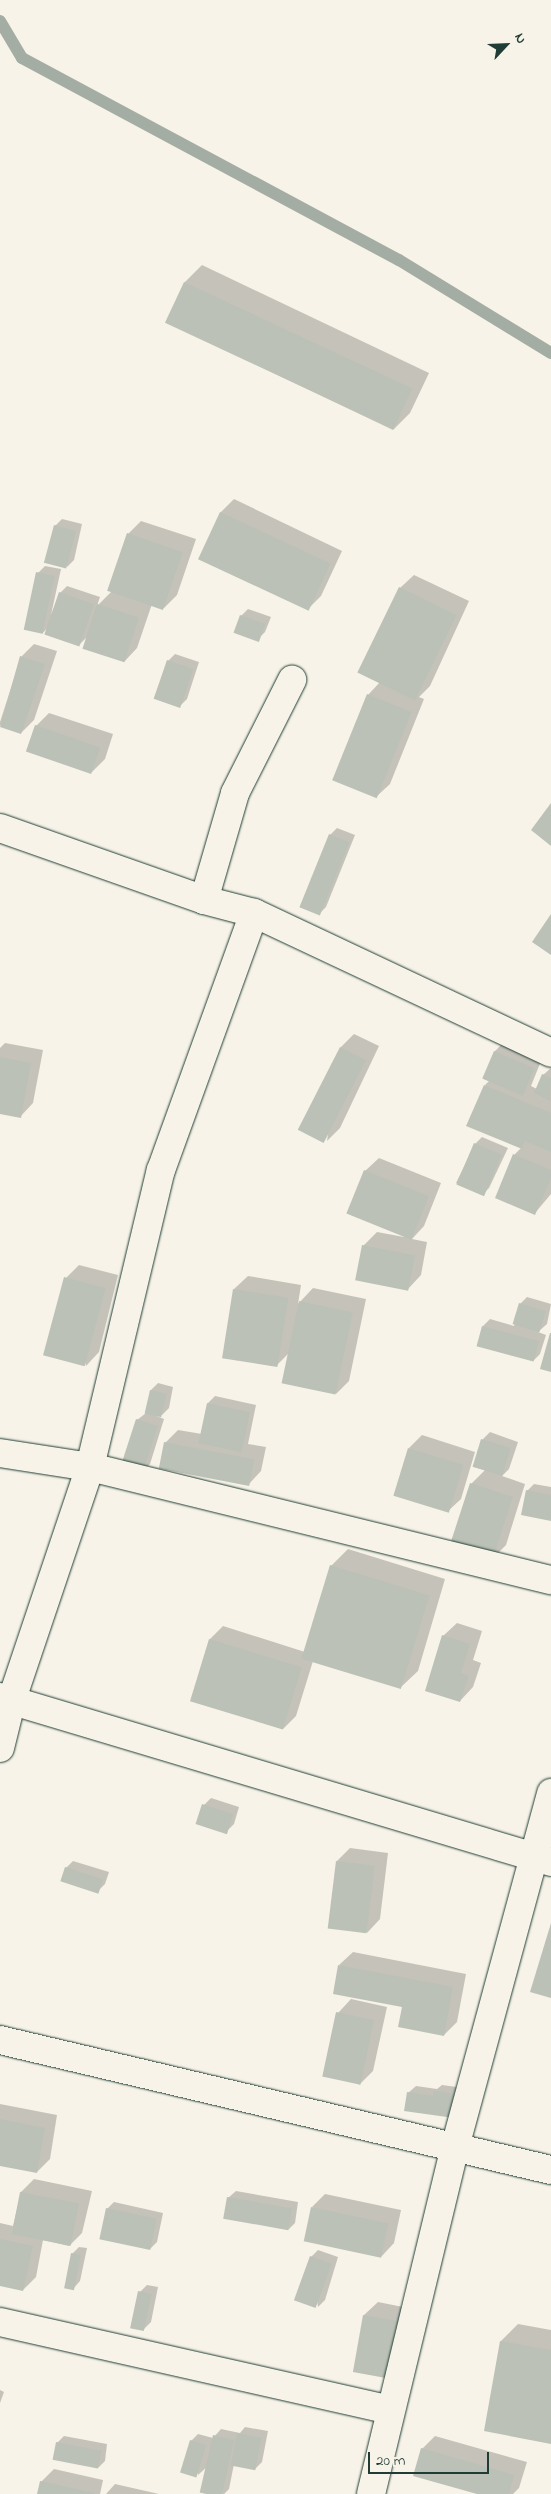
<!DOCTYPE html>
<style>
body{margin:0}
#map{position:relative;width:551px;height:2494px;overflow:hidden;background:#f7f3e8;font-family:"Indie Flower",sans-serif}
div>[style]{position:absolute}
.shadow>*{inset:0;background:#0003}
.stream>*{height:12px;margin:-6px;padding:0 6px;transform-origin:6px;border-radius:6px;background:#a4ada3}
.building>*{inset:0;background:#bbc1b6;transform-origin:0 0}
.roads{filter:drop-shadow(0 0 1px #1f3d34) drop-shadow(0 0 1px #1f3d34)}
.street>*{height:28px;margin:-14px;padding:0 14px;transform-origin:14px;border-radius:14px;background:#f7f3e8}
span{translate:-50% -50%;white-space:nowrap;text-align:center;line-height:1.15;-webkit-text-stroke:4px #f7f3e8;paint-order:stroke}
.north{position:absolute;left:481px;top:20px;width:50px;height:50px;-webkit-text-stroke:4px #f7f3e8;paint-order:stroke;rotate:65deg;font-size:14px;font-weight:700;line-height:20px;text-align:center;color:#1f3d34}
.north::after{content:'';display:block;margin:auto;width:18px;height:22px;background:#1f3d34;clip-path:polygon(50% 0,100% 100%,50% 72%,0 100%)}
.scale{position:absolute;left:368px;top:2452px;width:121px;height:22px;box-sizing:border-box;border:2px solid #1f3d34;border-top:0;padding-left:6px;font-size:15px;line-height:18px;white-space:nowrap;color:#1f3d34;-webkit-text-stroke:4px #f7f3e8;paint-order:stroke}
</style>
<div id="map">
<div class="shadow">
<div style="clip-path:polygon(202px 265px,429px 373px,410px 413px,393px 430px,166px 322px,185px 282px)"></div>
<div style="clip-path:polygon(234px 499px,342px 551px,321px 596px,308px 609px,200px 558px,221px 512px)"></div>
<div style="clip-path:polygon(62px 519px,82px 524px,74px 560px,67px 567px,55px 526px)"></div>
<div style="clip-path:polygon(141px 521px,196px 539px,177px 595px,164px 608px,152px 604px,137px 648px,124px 662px,87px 637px,79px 645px,50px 625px,42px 634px,38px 573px,45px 566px,61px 569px,51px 615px,60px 593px,67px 586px,100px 597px,97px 606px,112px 591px,128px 534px)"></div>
<div style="clip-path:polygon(414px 575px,469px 601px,430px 686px,419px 697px,424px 699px,390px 784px,376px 797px,368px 695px,380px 682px,400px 588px)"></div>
<div style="clip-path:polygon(248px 609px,271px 617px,265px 632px,258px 639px,241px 616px)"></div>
<div style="clip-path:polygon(34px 644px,57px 651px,34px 720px,21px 733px,0 725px,0 722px,21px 657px)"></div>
<div style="clip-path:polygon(175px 654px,199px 662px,187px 699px,180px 706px,168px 661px)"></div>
<div style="clip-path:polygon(49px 713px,113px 734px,105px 759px,92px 772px,36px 726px)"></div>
<div style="clip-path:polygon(337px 828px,355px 835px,326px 907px,319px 914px,330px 835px)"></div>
<div style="clip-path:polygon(354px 1034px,379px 1046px,340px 1128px,327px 1141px,341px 1047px)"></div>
<div style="clip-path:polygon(5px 1043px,43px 1050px,33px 1103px,20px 1117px,0 1112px,0 1048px)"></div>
<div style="clip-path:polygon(502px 1044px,541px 1061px,531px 1086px,537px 1089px,543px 1075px,551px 1068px,551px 1194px,535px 1213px,497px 1197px,515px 1154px,521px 1148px,485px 1085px,489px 1081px,484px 1079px,495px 1051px)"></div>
<div style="clip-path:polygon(482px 1137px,508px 1148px,489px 1188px,482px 1195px,456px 1183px,475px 1144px)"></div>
<div style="clip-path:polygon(379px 1158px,441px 1183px,424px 1226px,412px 1239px,427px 1242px,421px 1275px,408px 1289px,363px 1246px,377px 1232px,404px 1237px,365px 1171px)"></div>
<div style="clip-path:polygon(79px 1265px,118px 1275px,99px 1352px,86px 1366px,66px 1278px)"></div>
<div style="clip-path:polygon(248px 1276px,301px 1285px,298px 1304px,313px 1288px,366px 1299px,349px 1381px,336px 1394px,289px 1353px,277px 1365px,234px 1289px)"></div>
<div style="clip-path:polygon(527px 1297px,551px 1304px,547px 1324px,538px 1332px,546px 1335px,540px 1354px,533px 1361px,478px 1345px,483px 1326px,490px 1319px,514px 1326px,520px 1304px)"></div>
<div style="clip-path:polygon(158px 1383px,173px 1387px,169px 1408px,162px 1415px,149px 1413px,164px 1419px,150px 1464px,143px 1471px,137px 1420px,146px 1413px,151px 1390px)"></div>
<div style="clip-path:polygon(215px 1396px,256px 1405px,248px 1444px,266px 1447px,261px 1471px,248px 1485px,165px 1443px,178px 1430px,202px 1434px,208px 1403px)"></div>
<div style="clip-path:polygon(490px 1432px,518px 1442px,509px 1469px,502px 1476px,525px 1484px,506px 1545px,493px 1558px,471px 1484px,485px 1470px,474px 1467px,483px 1439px)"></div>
<div style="clip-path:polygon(422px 1435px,475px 1452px,461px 1499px,447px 1512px,409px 1448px)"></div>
<div style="clip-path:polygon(534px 1484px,551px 1487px,551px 1519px,527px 1491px)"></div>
<div style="clip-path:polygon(348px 1549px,445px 1579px,418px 1671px,400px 1688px,313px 1661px,296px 1716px,283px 1729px,191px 1700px,210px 1639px,223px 1626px,305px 1652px,331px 1566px)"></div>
<div style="clip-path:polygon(457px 1623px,482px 1631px,473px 1660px,481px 1663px,473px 1687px,460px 1701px,443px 1636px)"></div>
<div style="clip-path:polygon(211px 1798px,239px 1807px,234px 1824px,227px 1831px,204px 1805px)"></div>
<div style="clip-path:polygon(350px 1848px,388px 1853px,380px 1919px,367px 1933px,337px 1861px)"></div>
<div style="clip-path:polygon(73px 1861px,109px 1872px,105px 1884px,98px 1891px,66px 1868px)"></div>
<div style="clip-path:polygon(353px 1952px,466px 1974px,457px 2022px,444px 2035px,339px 1965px)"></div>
<div style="clip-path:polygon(351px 1999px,387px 2007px,373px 2071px,359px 2085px,338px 2013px)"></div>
<div style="clip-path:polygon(442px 2085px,464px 2088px,460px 2110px,408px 2093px,416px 2086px,437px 2089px)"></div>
<div style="clip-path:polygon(0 2104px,57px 2115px,50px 2159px,37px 2172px,0 2165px)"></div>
<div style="clip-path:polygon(34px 2179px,92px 2191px,82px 2233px,69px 2246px,43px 2240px,36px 2277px,23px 2290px,0 2285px,0 2223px,13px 2226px,21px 2192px)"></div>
<div style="clip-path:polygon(236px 2191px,298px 2202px,295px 2223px,288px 2230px,228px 2198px)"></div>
<div style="clip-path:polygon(325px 2194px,401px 2210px,394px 2243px,381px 2257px,312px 2207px)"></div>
<div style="clip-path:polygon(114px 2202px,163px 2213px,157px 2242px,150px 2249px,107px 2209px)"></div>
<div style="clip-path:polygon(79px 2247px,87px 2248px,80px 2281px,73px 2289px,72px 2254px)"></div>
<div style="clip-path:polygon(318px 2250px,338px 2257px,325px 2300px,318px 2307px,311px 2257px)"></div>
<div style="clip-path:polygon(147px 2285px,158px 2287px,151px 2322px,144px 2329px,140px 2292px)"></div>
<div style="clip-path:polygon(378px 2302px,413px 2309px,390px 2377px,364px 2315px)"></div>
<div style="clip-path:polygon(518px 2324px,551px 2330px,551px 2442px,485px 2430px,501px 2341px)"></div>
<div style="clip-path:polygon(0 2390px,4px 2392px,0 2403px)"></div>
<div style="clip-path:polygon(245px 2427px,268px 2431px,262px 2462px,255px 2469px,234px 2464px,229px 2489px,224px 2494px,203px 2492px,208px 2466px,198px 2475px,191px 2441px,198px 2434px,213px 2438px,221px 2429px,240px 2433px)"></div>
<div style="clip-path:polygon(64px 2436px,107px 2444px,105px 2461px,98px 2468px,57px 2443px)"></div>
<div style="clip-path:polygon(435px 2436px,527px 2462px,519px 2488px,513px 2494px,481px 2494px,422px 2449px)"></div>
<div style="clip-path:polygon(54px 2469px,103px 2480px,100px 2494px,38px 2494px,41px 2482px)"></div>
<div style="clip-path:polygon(115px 2484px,159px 2494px,106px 2494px)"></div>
</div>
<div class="stream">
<div style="left:0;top:21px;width:43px;rotate:59.3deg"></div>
<div style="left:22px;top:58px;width:428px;rotate:28.2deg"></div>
<div style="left:399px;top:260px;width:178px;rotate:31.5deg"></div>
</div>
<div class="building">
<div style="left:184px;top:282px;width:252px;height:45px;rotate:25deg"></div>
<div style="left:220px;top:512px;width:122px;height:52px;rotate:25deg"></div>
<div style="left:54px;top:525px;width:23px;height:39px;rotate:15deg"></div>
<div style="left:127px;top:533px;width:59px;height:61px;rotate:19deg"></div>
<div style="left:36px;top:572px;width:19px;height:59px;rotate:12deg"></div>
<div style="left:399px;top:587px;width:64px;height:95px;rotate:26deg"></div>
<div style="left:59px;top:592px;width:37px;height:45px;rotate:19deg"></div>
<div style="left:97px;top:604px;width:44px;height:47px;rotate:18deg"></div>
<div style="left:240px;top:615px;width:27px;height:19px;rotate:20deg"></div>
<div style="clip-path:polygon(20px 656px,45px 664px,21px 734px,0 727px)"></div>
<div style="left:167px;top:660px;width:28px;height:41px;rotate:19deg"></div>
<div style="left:367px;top:694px;width:48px;height:93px;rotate:22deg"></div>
<div style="left:35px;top:725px;width:69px;height:28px;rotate:19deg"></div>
<div style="clip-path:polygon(551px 803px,551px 846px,531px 830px)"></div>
<div style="left:329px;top:834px;width:22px;height:79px;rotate:22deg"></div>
<div style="clip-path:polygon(551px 914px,551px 955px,532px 942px)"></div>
<div style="left:340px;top:1047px;width:29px;height:93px;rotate:27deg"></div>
<div style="left:494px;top:1051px;width:44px;height:30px;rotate:23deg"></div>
<div style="clip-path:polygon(0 1057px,31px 1063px,21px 1118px,0 1114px)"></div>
<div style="clip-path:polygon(542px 1074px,551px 1078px,550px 1101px,534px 1093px)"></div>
<div style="clip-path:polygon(484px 1085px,551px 1113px,551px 1152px,525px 1141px,522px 1149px,466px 1126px)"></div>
<div style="left:474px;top:1143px;width:30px;height:45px;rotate:23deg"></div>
<div style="clip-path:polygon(513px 1154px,551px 1170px,551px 1179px,535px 1215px,495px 1198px)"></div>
<div style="left:364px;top:1170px;width:70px;height:47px;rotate:22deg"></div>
<div style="left:362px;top:1245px;width:54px;height:36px;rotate:11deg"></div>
<div style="left:64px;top:1277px;width:43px;height:81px;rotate:15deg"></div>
<div style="left:233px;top:1289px;width:56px;height:70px;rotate:9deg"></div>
<div style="left:299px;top:1301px;width:55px;height:84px;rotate:12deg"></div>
<div style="left:519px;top:1303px;width:28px;height:22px;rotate:17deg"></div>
<div style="left:482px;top:1326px;width:59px;height:21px;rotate:15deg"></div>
<div style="clip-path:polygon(550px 1333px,551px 1333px,551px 1372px,540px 1369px)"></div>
<div style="left:150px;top:1390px;width:17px;height:24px;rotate:13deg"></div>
<div style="left:207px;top:1403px;width:44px;height:41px;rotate:12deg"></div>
<div style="left:136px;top:1419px;width:23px;height:48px;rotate:18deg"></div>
<div style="left:481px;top:1439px;width:31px;height:29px;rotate:17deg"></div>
<div style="left:164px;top:1442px;width:92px;height:27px;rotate:11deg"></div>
<div style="left:408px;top:1448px;width:58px;height:50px;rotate:17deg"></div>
<div style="left:470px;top:1483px;width:45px;height:66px;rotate:18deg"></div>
<div style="clip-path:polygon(526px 1490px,551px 1495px,551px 1521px,521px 1515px)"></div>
<div style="left:330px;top:1565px;width:104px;height:98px;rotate:17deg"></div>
<div style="clip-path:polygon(442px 1635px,470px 1644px,461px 1673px,469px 1676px,460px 1702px,425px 1691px)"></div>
<div style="left:209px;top:1639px;width:97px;height:65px;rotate:17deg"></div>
<div style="left:202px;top:1804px;width:33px;height:21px;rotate:18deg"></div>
<div style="left:336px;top:1861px;width:39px;height:68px;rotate:7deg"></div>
<div style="left:65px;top:1867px;width:40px;height:15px;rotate:18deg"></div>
<div style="clip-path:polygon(551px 1923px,551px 1998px,530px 1992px)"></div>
<div style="clip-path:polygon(338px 1965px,453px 1987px,444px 2036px,398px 2027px,402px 2007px,333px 1994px)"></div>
<div style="left:336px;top:2012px;width:39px;height:66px;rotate:12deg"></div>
<div style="clip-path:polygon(434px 2091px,457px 2094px,454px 2118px,404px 2111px,407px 2092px,433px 2096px)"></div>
<div style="clip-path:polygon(0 2119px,45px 2128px,37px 2173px,0 2166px)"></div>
<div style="left:20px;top:2192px;width:60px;height:43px;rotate:11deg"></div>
<div style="left:227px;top:2197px;width:66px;height:22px;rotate:10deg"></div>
<div style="left:311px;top:2207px;width:79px;height:35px;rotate:12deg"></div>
<div style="left:106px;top:2208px;width:52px;height:32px;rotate:12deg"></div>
<div style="clip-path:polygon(0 2239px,33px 2246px,23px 2291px,0 2286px)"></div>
<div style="left:71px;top:2253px;width:10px;height:36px;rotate:11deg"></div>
<div style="left:310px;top:2256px;width:23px;height:47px;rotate:20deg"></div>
<div style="left:138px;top:2291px;width:14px;height:38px;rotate:12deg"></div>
<div style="left:363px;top:2315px;width:39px;height:58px;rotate:10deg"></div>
<div style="clip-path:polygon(500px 2341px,551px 2350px,551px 2444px,484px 2431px)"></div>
<div style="left:237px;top:2433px;width:25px;height:33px;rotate:11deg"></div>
<div style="left:213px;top:2435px;width:22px;height:59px;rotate:13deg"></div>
<div style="left:190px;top:2440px;width:17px;height:34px;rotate:17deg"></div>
<div style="left:56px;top:2442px;width:46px;height:18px;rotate:11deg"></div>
<div style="clip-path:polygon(421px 2448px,514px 2475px,509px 2494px,477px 2494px,413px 2476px)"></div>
<div style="clip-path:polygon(40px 2481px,94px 2493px,94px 2494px,37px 2494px)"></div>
</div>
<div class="roads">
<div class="street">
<div style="left:0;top:828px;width:216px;rotate:19.4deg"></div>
<div style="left:204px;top:900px;width:52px;rotate:14.6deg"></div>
<div style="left:254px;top:913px;width:328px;rotate:25.2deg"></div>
<div style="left:204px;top:900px;width:111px;rotate:-73.8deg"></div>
<div style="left:235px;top:793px;width:127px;rotate:-63.2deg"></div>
<div style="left:0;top:1453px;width:91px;rotate:8.8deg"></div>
<div style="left:90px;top:1467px;width:475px;rotate:13.8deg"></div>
<div style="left:0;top:1697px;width:575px;rotate:16.67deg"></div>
<div style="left:0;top:1748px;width:50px;rotate:-76.2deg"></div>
<div style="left:12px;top:1699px;width:245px;rotate:-71.4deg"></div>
<div style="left:90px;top:1467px;width:305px;rotate:-76.6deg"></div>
<div style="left:161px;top:1170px;width:273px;rotate:-70.1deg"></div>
<div style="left:0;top:2040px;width:566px;rotate:13.28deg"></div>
<div style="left:0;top:2322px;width:400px;rotate:12.7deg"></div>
<div style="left:371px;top:2494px;width:357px;rotate:-76.4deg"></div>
<div style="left:455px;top:2147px;width:367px;rotate:-74.8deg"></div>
</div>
</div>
<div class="north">N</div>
<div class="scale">20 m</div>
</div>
